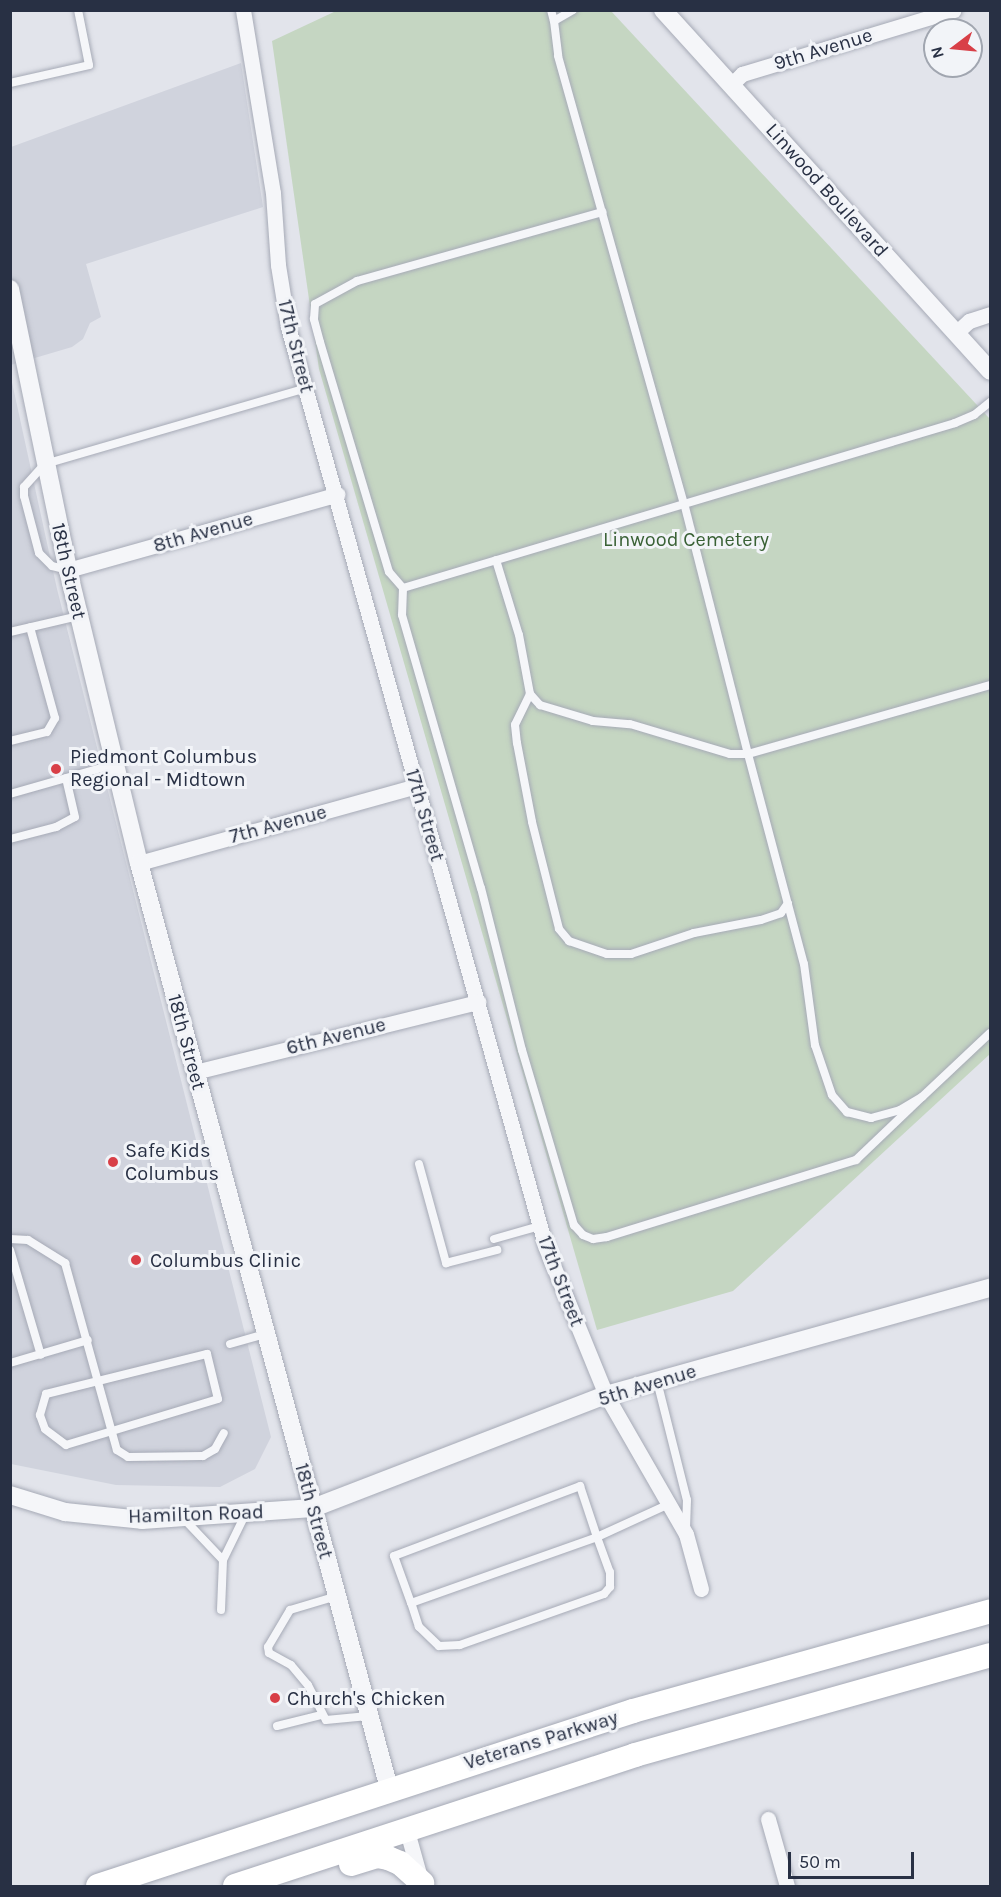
<!DOCTYPE html>
<style>
body{margin:0}
#map{position:relative;width:1001px;height:1897px;overflow:hidden;background:#e2e4eb;font-family:Karla,sans-serif}
div>[style]{position:absolute}
.built>*{inset:0;background:#d0d3dd}
.green>*{inset:0;background:#c5d6c2}
.roads{filter:drop-shadow(0 0 2px #a6aab6) drop-shadow(0 0 2px #a6aab6)}
.service>*{height:8px;margin:-4px;padding:0 4px;transform-origin:4px;border-radius:4px;background:#f5f6f9}
.minor>*{height:15px;margin:-7.5px;padding:0 7.5px;transform-origin:7.5px;border-radius:7.5px;background:#f5f6f9}
.tertiary>*{height:18px;margin:-9px;padding:0 9px;transform-origin:9px;border-radius:9px;background:#f5f6f9}
.primary>*{height:24px;margin:-12px;padding:0 12px;transform-origin:12px;border-radius:12px;background:#fff}
.dots>*{width:16px;height:16px;translate:-50% -50%;box-sizing:border-box;border:3px solid #f2f4f8;border-radius:50%}
span{translate:-50% -50%;white-space:nowrap;text-align:center;line-height:1.15;-webkit-text-stroke:6px #f2f4f8;paint-order:stroke}
.street-label{font-size:20px;color:#283044}
.park-label{font-size:20px;color:#396135}
.poi-label{font-size:20px;color:#283044}
.left{translate:0 -50%;text-align:left}
.frame{position:absolute;inset:0;border:12px solid #283044;pointer-events:none}
.north{position:absolute;left:923px;top:18px;width:60px;height:60px;box-sizing:border-box;background:#f2f4f8;border:2px solid #a1a6b0;border-radius:50%;rotate:254deg;font-size:16px;font-weight:700;line-height:24px;text-align:center;color:#283044}
.north::after{content:'';display:block;margin:auto;width:21px;height:27px;background:#d83f47;clip-path:polygon(50% 0,100% 100%,50% 72%,0 100%)}
.scale{position:absolute;left:788px;top:1852px;width:126px;height:27px;box-sizing:border-box;border:3px solid #283044;border-top:0;padding-left:8px;font-size:18px;line-height:21px;white-space:nowrap;color:#283044;-webkit-text-stroke:4px #f2f4f8;paint-order:stroke}
</style>
<div id="map">
<div class="built">
<div style="clip-path:polygon(241px 63px,263px 207px,86px 264px,101px 317px,90px 323px,83px 339px,72px 347px,11px 365px,11px 147px)"></div>
<div style="clip-path:polygon(10px 373px,57px 589px,271px 1437px,255px 1469px,220px 1487px,116px 1485px,11px 1464px)"></div>
</div>
<div class="green">
<div style="clip-path:polygon(336px 11px,611px 11px,990px 419px,990px 1054px,733px 1291px,597px 1330px,319px 369px,272px 41px)"></div>
</div>
<div class="roads">
<div class="service">
<div style="left:551px;top:10px;width:11px;rotate:75deg"></div>
<div style="left:573px;top:10px;width:22px;rotate:150deg"></div>
<div style="left:554px;top:21px;width:35px;rotate:83deg"></div>
<div style="left:558px;top:56px;width:464px;rotate:74.3deg"></div>
<div style="left:684px;top:503px;width:259px;rotate:75.7deg"></div>
<div style="left:748px;top:754px;width:252px;rotate:-15.9deg"></div>
<div style="left:10px;top:83px;width:81px;rotate:-12.8deg"></div>
<div style="left:89px;top:65px;width:56px;rotate:-101.3deg"></div>
<div style="left:496px;top:560px;width:78px;rotate:73deg"></div>
<div style="left:519px;top:635px;width:60px;rotate:79.4deg"></div>
<div style="left:530px;top:694px;width:15px;rotate:48deg"></div>
<div style="left:540px;top:705px;width:55px;rotate:16.8deg"></div>
<div style="left:593px;top:721px;width:37px;rotate:5deg"></div>
<div style="left:630px;top:724px;width:104px;rotate:16.7deg"></div>
<div style="left:730px;top:754px;width:18px"></div>
<div style="left:748px;top:754px;width:217px;rotate:75.1deg"></div>
<div style="left:804px;top:964px;width:82px;rotate:82.3deg"></div>
<div style="left:815px;top:1045px;width:53px;rotate:71.2deg"></div>
<div style="left:832px;top:1095px;width:23px;rotate:49deg"></div>
<div style="left:847px;top:1112px;width:25px;rotate:14deg"></div>
<div style="left:871px;top:1118px;width:30px;rotate:-15deg"></div>
<div style="left:900px;top:1110px;width:26px;rotate:-31deg"></div>
<div style="left:922px;top:1097px;width:93px;rotate:-43.3deg"></div>
<div style="left:68px;top:570px;width:16px;rotate:-166deg"></div>
<div style="left:52px;top:566px;width:18px;rotate:-135deg"></div>
<div style="left:39px;top:553px;width:59px;rotate:-104.7deg"></div>
<div style="left:24px;top:496px;width:9px;rotate:-90deg"></div>
<div style="left:24px;top:487px;width:31px;rotate:-48deg"></div>
<div style="left:45px;top:464px;width:272px;rotate:-16.2deg"></div>
<div style="left:403px;top:588px;width:27px;rotate:92deg"></div>
<div style="left:402px;top:615px;width:284px;rotate:73.9deg"></div>
<div style="left:481px;top:888px;width:167px;rotate:75.8deg"></div>
<div style="left:522px;top:1050px;width:183px;rotate:73.5deg"></div>
<div style="left:574px;top:1225px;width:13px;rotate:48deg"></div>
<div style="left:583px;top:1235px;width:11px;rotate:22deg"></div>
<div style="left:593px;top:1239px;width:14px;rotate:-8deg"></div>
<div style="left:607px;top:1237px;width:261px;rotate:-17.2deg"></div>
<div style="left:856px;top:1160px;width:91px;rotate:-43.7deg"></div>
<div style="left:403px;top:588px;width:576px;rotate:-16.64deg"></div>
<div style="left:955px;top:423px;width:21px;rotate:-23deg"></div>
<div style="left:974px;top:415px;width:21px;rotate:-39deg"></div>
<div style="left:403px;top:588px;width:21px;rotate:-131deg"></div>
<div style="left:389px;top:572px;width:240px;rotate:-106.7deg"></div>
<div style="left:320px;top:342px;width:24px;rotate:-105deg"></div>
<div style="left:314px;top:319px;width:15px;rotate:-86deg"></div>
<div style="left:315px;top:304px;width:48px;rotate:-28.7deg"></div>
<div style="left:357px;top:281px;width:255px;rotate:-15.7deg"></div>
<div style="left:10px;top:632px;width:71px;rotate:-13.1deg"></div>
<div style="left:530px;top:694px;width:34px;rotate:116deg"></div>
<div style="left:515px;top:725px;width:18px;rotate:84deg"></div>
<div style="left:517px;top:743px;width:80px;rotate:79.2deg"></div>
<div style="left:532px;top:822px;width:110px;rotate:75.8deg"></div>
<div style="left:559px;top:929px;width:16px;rotate:50deg"></div>
<div style="left:569px;top:941px;width:40px;rotate:18.9deg"></div>
<div style="left:607px;top:954px;width:24px"></div>
<div style="left:631px;top:954px;width:66px;rotate:-18.4deg"></div>
<div style="left:694px;top:933px;width:68px;rotate:-11deg"></div>
<div style="left:761px;top:920px;width:21px;rotate:-19deg"></div>
<div style="left:781px;top:913px;width:12px;rotate:-55deg"></div>
<div style="left:10px;top:741px;width:38px;rotate:-14deg"></div>
<div style="left:47px;top:732px;width:16px;rotate:-60deg"></div>
<div style="left:55px;top:718px;width:94px;rotate:-105.4deg"></div>
<div style="left:10px;top:794px;width:109px;rotate:-15.9deg"></div>
<div style="left:10px;top:839px;width:48px;rotate:-14.6deg"></div>
<div style="left:56px;top:827px;width:21px;rotate:-28deg"></div>
<div style="left:75px;top:817px;width:40px;rotate:-103deg"></div>
<div style="left:419px;top:1164px;width:103px;rotate:74.7deg"></div>
<div style="left:446px;top:1263px;width:53px;rotate:-14.3deg"></div>
<div style="left:10px;top:1239px;width:18px;rotate:3deg"></div>
<div style="left:28px;top:1240px;width:44px;rotate:31.9deg"></div>
<div style="left:65px;top:1263px;width:194px;rotate:74.5deg"></div>
<div style="left:117px;top:1450px;width:13px;rotate:32deg"></div>
<div style="left:128px;top:1457px;width:75px;rotate:-0.8deg"></div>
<div style="left:203px;top:1456px;width:14px;rotate:-30deg"></div>
<div style="left:215px;top:1449px;width:18px;rotate:-61deg"></div>
<div style="left:494px;top:1239px;width:48px;rotate:-15.8deg"></div>
<div style="left:10px;top:1250px;width:109px;rotate:73.6deg"></div>
<div style="left:230px;top:1344px;width:36px;rotate:-16deg"></div>
<div style="left:207px;top:1354px;width:46px;rotate:76.3deg"></div>
<div style="left:218px;top:1399px;width:159px;rotate:163.2deg"></div>
<div style="left:66px;top:1445px;width:26px;rotate:-143deg"></div>
<div style="left:45px;top:1429px;width:15px;rotate:-110deg"></div>
<div style="left:40px;top:1415px;width:22px;rotate:-74deg"></div>
<div style="left:46px;top:1394px;width:166px;rotate:-14deg"></div>
<div style="left:10px;top:1363px;width:81px;rotate:-16.4deg"></div>
<div style="left:657px;top:1381px;width:123px;rotate:75.9deg"></div>
<div style="left:687px;top:1500px;width:29px;rotate:92deg"></div>
<div style="left:185px;top:1520px;width:55px;rotate:46.5deg"></div>
<div style="left:337px;top:1596px;width:49px;rotate:163.4deg"></div>
<div style="left:290px;top:1610px;width:43px;rotate:120.7deg"></div>
<div style="left:268px;top:1647px;width:6px;rotate:81deg"></div>
<div style="left:269px;top:1653px;width:25px;rotate:29deg"></div>
<div style="left:291px;top:1665px;width:26px;rotate:50deg"></div>
<div style="left:308px;top:1685px;width:39px;rotate:63deg"></div>
<div style="left:326px;top:1720px;width:42px;rotate:-5.4deg"></div>
<div style="left:411px;top:1603px;width:197px;rotate:-19.5deg"></div>
<div style="left:597px;top:1537px;width:37px;rotate:70deg"></div>
<div style="left:610px;top:1572px;width:15px;rotate:90deg"></div>
<div style="left:610px;top:1587px;width:9px;rotate:131deg"></div>
<div style="left:604px;top:1594px;width:153px;rotate:160.5deg"></div>
<div style="left:460px;top:1645px;width:21px;rotate:177deg"></div>
<div style="left:439px;top:1646px;width:28px;rotate:-136deg"></div>
<div style="left:419px;top:1627px;width:25px;rotate:-108deg"></div>
<div style="left:411px;top:1603px;width:50px;rotate:-109.9deg"></div>
<div style="left:394px;top:1556px;width:199px;rotate:-20.6deg"></div>
<div style="left:580px;top:1486px;width:54px;rotate:71.6deg"></div>
<div style="left:597px;top:1537px;width:79px;rotate:-24.6deg"></div>
<div style="left:221px;top:1610px;width:50px;rotate:-87.7deg"></div>
<div style="left:223px;top:1560px;width:50px;rotate:-63.9deg"></div>
<div style="left:277px;top:1726px;width:45px;rotate:-14deg"></div>
</div>
<div class="minor">
<div style="left:243px;top:10px;width:185px;rotate:80.7deg"></div>
<div style="left:273px;top:193px;width:72px;rotate:86deg"></div>
<div style="left:278px;top:265px;width:63px;rotate:80.8deg"></div>
<div style="left:288px;top:327px;width:956px;rotate:74.35deg"></div>
<div style="left:546px;top:1248px;width:159px;rotate:67.8deg"></div>
<div style="left:606px;top:1395px;width:160px;rotate:60.1deg"></div>
<div style="left:686px;top:1534px;width:57px;rotate:74.7deg"></div>
<div style="left:731px;top:85px;width:16px;rotate:-45deg"></div>
<div style="left:742px;top:74px;width:221px;rotate:-16.8deg"></div>
<div style="left:956px;top:333px;width:18px;rotate:-43deg"></div>
<div style="left:969px;top:321px;width:22px;rotate:-18deg"></div>
<div style="left:68px;top:570px;width:280px;rotate:-15.7deg"></div>
<div style="left:139px;top:863px;width:288px;rotate:-15.5deg"></div>
<div style="left:195px;top:1072px;width:292px;rotate:-13.9deg"></div>
<div style="left:768px;top:1819px;width:70px;rotate:74.2deg"></div>
<div style="left:407px;top:1831px;width:52px;rotate:74.4deg"></div>
</div>
<div class="tertiary">
<div style="left:663px;top:10px;width:487px;rotate:47.8deg"></div>
<div style="left:10px;top:289px;width:287px;rotate:78.3deg"></div>
<div style="left:68px;top:570px;width:301px;rotate:76.4deg"></div>
<div style="left:139px;top:863px;width:958px;rotate:74.88deg"></div>
<div style="left:10px;top:1495px;width:58px;rotate:17.2deg"></div>
<div style="left:65px;top:1512px;width:77px;rotate:5.9deg"></div>
<div style="left:142px;top:1520px;width:171px;rotate:-4deg"></div>
<div style="left:313px;top:1508px;width:314px;rotate:-21.1deg"></div>
<div style="left:606px;top:1395px;width:399px;rotate:-15.6deg"></div>
</div>
<div class="primary">
<div style="left:351px;top:1864px;width:27px;rotate:-17deg"></div>
<div style="left:377px;top:1856px;width:11px;rotate:10deg"></div>
<div style="left:388px;top:1858px;width:13px;rotate:23deg"></div>
<div style="left:400px;top:1863px;width:30px;rotate:42deg"></div>
<div style="left:98px;top:1886px;width:563px;rotate:-18.11deg"></div>
<div style="left:633px;top:1711px;width:371px;rotate:-15.6deg"></div>
<div style="left:235px;top:1886px;width:421px;rotate:-18.1deg"></div>
<div style="left:635px;top:1755px;width:369px;rotate:-15.7deg"></div>
</div>
</div>
<div class="dots">
<div style="left:56px;top:769px;background:#d83f47"></div>
<div style="left:113px;top:1162px;background:#d83f47"></div>
<div style="left:136px;top:1260px;background:#d83f47"></div>
<div style="left:275px;top:1698px;background:#d83f47"></div>
</div>
<div class="street-label">
<span style="left:823px;top:49px;rotate:-17deg">9th Avenue</span>
<span style="left:827px;top:190px;rotate:48deg">Linwood Boulevard</span>
<span style="left:296px;top:346px;rotate:76deg">17th Street</span>
<span style="left:203px;top:532px;rotate:-16deg">8th Avenue</span>
<span style="left:69px;top:571px;rotate:77deg">18th Street</span>
<span style="left:425px;top:815px;rotate:74deg">17th Street</span>
<span style="left:278px;top:824px;rotate:-15deg">7th Avenue</span>
<span style="left:336px;top:1036px;rotate:-14deg">6th Avenue</span>
<span style="left:187px;top:1042px;rotate:75deg">18th Street</span>
<span style="left:561px;top:1281px;rotate:69deg">17th Street</span>
<span style="left:647px;top:1385px;rotate:-17deg">5th Avenue</span>
<span style="left:314px;top:1511px;rotate:75deg">18th Street</span>
<span style="left:196px;top:1514px;rotate:-2deg">Hamilton Road</span>
<span style="left:541px;top:1740px;rotate:-17deg">Veterans Parkway</span>
</div>
<div class="park-label">
<span style="left:686px;top:539px">Linwood Cemetery</span>
</div>
<div class="poi-label">
<span class="left" style="left:70px;top:768px">Piedmont Columbus<br>Regional - Midtown</span>
<span class="left" style="left:125px;top:1162px">Safe Kids<br>Columbus</span>
<span class="left" style="left:150px;top:1260px">Columbus Clinic</span>
<span class="left" style="left:287px;top:1698px">Church's Chicken</span>
</div>
<div class="frame"></div>
<div class="north">N</div>
<div class="scale">50 m</div>
</div>
